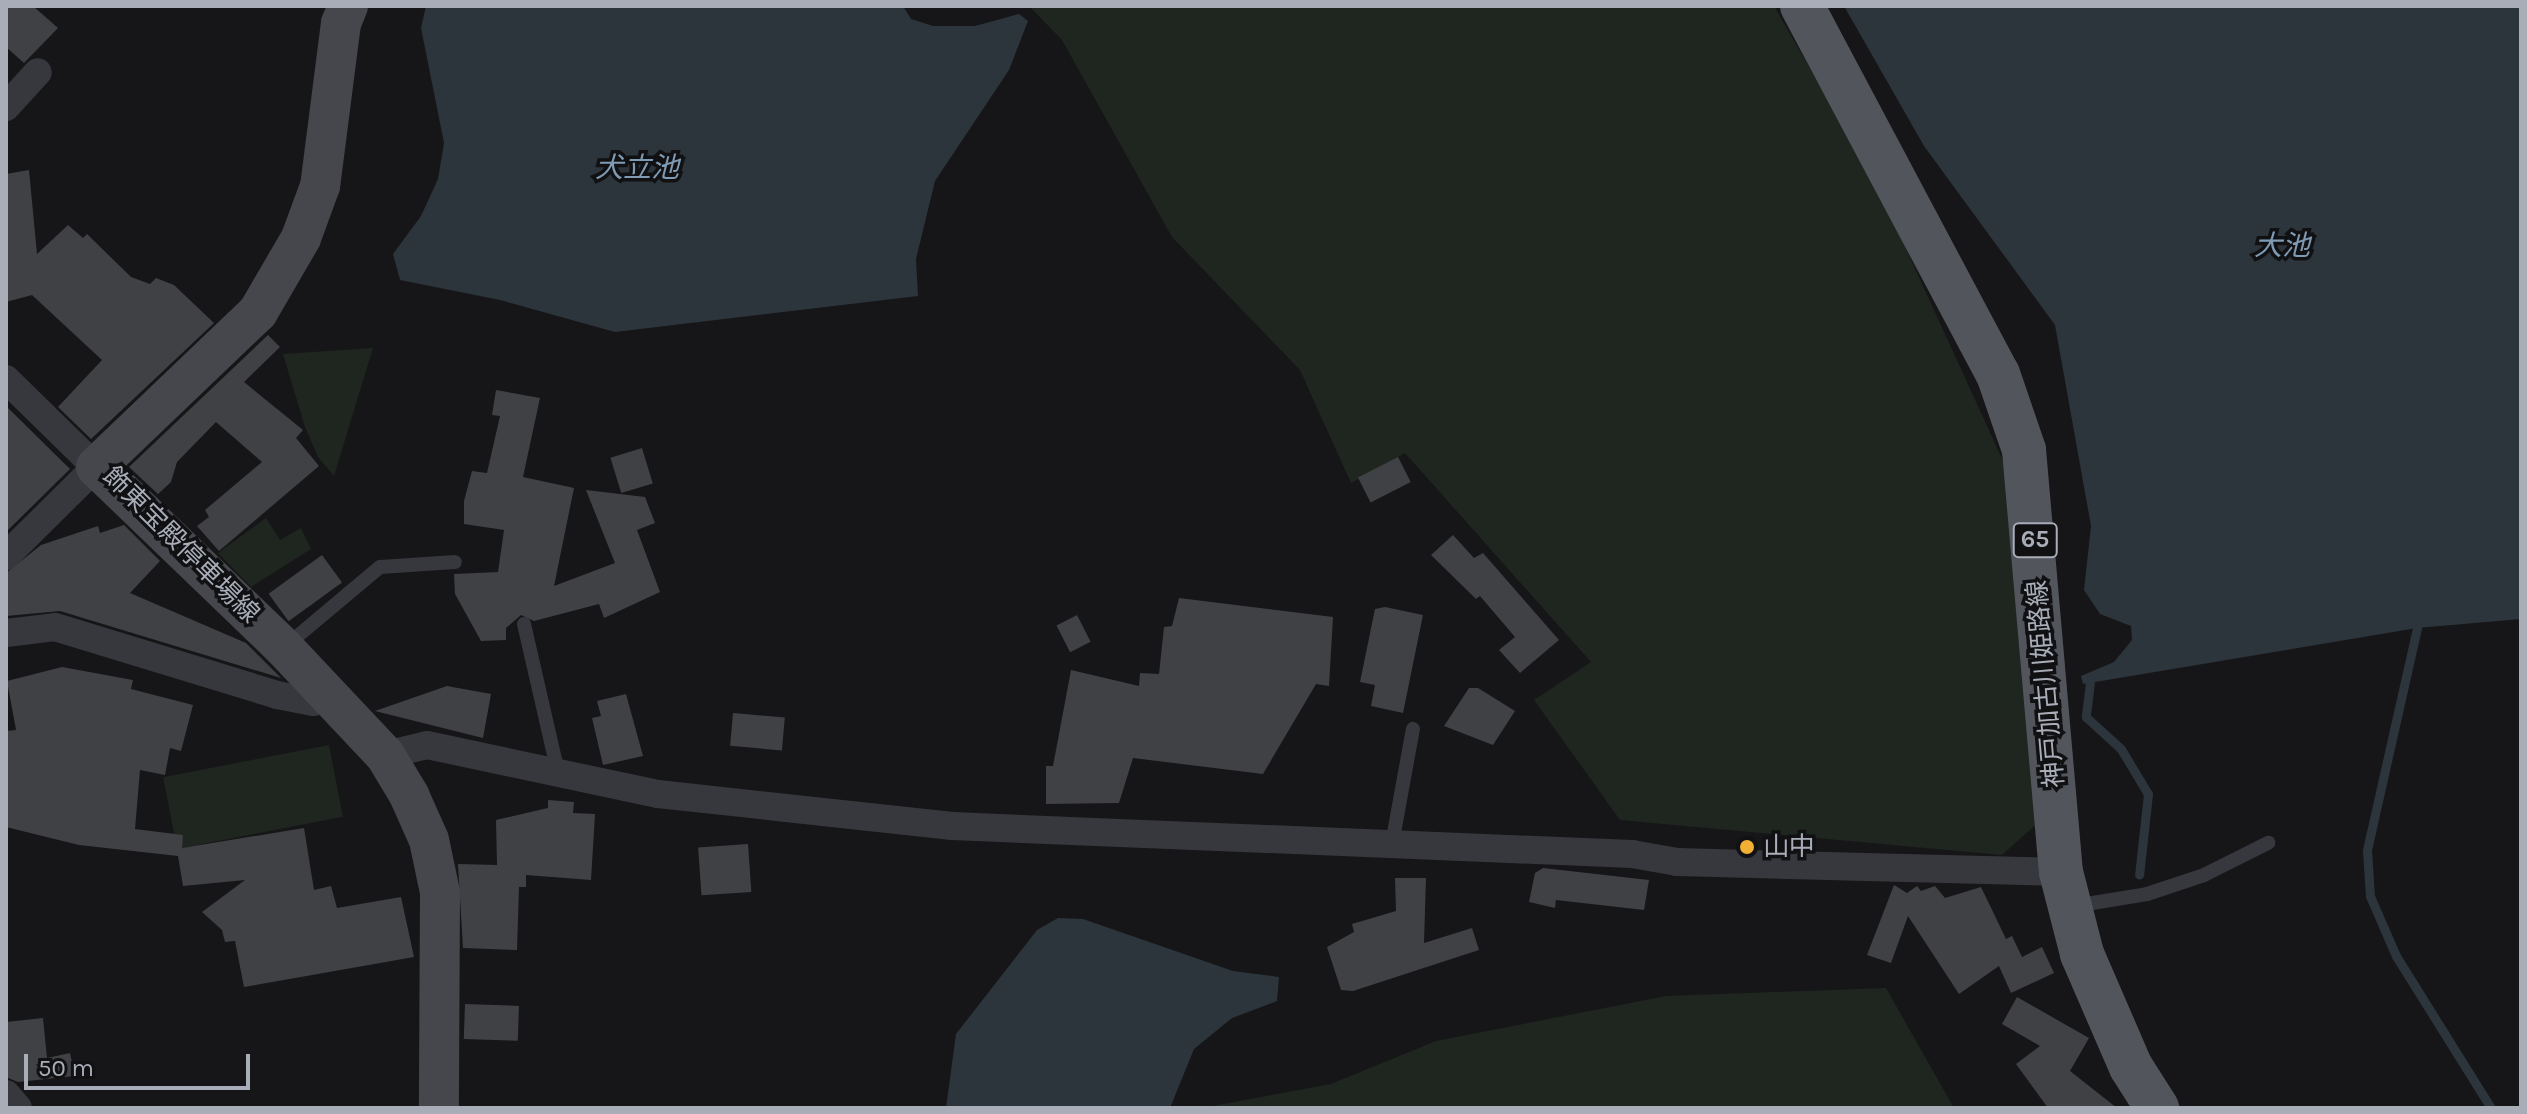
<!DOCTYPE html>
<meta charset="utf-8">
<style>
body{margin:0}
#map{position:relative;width:2527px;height:1114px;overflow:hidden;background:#161618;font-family:Karla,"Noto Sans JP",sans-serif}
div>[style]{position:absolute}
.green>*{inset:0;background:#1e261f;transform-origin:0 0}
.water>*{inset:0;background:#2c353c}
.stream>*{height:9px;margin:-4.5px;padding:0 4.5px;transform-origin:4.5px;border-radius:4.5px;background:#2c353c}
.building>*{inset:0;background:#404145;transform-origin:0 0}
.service>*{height:14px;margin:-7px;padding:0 7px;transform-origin:7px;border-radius:7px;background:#37383d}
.minor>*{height:28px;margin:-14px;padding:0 14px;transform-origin:14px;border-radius:14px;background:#37383d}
.secondary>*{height:40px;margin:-20px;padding:0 20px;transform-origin:20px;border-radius:20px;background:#45474d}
.primary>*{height:44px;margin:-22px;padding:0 22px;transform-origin:22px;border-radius:22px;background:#53555c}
.dots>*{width:22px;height:22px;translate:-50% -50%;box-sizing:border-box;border:4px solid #111113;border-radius:50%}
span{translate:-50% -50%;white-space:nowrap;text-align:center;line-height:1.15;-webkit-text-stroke:7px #111113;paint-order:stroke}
.shield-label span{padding:2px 6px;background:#111113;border:2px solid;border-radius:6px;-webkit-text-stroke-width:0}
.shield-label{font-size:24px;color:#a8adb8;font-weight:700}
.street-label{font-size:26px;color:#a8adb8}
.poi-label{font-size:26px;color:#a8adb8}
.left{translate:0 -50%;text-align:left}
.water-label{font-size:28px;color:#7f9bb3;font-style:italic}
.frame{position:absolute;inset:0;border:8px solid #a8adb8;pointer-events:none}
.scale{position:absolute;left:24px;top:1054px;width:226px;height:36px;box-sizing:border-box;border:4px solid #a8adb8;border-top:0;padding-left:10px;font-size:24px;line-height:28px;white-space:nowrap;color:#a8adb8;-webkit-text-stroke:6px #111113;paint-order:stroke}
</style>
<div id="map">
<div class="green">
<div style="clip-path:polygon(1029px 6px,1774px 6px,1875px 181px,2009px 474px,2040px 821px,2002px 855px,1620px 820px,1534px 700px,1591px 662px,1405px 453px,1351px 483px,1300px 370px,1172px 237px,1062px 40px)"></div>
<div style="clip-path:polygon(373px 348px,334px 476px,318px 457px,305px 427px,283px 354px)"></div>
<div style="clip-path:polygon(266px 518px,280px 540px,301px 528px,311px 549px,251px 587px,218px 553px)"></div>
<div style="left:329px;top:745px;width:73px;height:169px;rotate:79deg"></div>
<div style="clip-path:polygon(1886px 988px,1954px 1108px,1202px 1108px,1331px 1084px,1436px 1041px,1666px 996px)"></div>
</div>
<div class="water">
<div style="clip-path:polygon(426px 6px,903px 6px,911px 19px,933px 26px,975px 26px,1019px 14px,1028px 21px,1009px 70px,935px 181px,916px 259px,918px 296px,615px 332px,500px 300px,400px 280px,393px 254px,421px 216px,438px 179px,444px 143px,421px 28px)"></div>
<div style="clip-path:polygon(1844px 6px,2521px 6px,2521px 619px,2417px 628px,2083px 684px,2081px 676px,2114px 662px,2132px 640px,2131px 626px,2100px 614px,2084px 590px,2091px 526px,2055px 325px,1924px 146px)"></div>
<div style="clip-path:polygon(1058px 918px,1083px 919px,1233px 971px,1279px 977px,1277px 1001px,1232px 1018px,1194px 1049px,1170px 1108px,946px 1108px,956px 1034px,1037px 930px)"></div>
</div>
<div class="stream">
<div style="left:2417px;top:628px;width:228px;rotate:102.7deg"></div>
<div style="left:2367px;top:850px;width:46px;rotate:86.3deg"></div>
<div style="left:2370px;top:896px;width:65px;rotate:66.6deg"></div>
<div style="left:2396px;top:956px;width:179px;rotate:58deg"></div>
<div style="left:2090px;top:682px;width:35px;rotate:97deg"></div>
<div style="left:2086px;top:717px;width:47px;rotate:42.4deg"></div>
<div style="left:2121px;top:749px;width:52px;rotate:59deg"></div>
<div style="left:2148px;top:794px;width:81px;rotate:96.3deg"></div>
</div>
<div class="building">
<div style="clip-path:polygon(6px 6px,33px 6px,58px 28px,24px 63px,6px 47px)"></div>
<div style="clip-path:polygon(29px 170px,37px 254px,68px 225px,83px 238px,87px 234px,131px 277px,150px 284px,156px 278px,174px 285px,214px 323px,91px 439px,58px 407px,102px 360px,32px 295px,6px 302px,6px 174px)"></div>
<div style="clip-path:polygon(268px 335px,280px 347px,244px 382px,303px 430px,296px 438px,319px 466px,219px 551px,197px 526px,209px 517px,205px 510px,262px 462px,216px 422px,177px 462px,171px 482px,158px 494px,129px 467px)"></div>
<div style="clip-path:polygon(496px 390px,540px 398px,523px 477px,574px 488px,554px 586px,615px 563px,586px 490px,645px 497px,655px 523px,637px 530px,660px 592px,604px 618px,599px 604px,534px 621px,521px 615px,506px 628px,506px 640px,481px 641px,455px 594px,454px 574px,498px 572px,504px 530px,464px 524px,464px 501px,472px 471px,487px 473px,500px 416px,492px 415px)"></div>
<div style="clip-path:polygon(6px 406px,70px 469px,6px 532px)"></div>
<div style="left:642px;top:448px;width:37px;height:33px;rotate:73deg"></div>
<div style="left:1398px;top:457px;width:28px;height:45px;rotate:63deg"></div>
<div style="clip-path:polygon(124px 525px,160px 561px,130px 593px,246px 643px,281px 678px,60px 611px,6px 616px,6px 573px,41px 545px,98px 526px,100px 533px)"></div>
<div style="clip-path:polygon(1453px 535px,1474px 558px,1483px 553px,1559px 640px,1520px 673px,1499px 650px,1515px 637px,1480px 596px,1476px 599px,1431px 555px)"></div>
<div style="left:322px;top:555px;width:34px;height:66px;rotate:54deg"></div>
<div style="clip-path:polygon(1179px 598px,1333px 617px,1329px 686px,1316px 684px,1263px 774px,1133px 758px,1119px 803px,1046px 804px,1046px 766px,1053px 766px,1071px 670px,1139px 686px,1140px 673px,1159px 674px,1164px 627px,1172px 626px)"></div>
<div style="clip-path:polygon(1385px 607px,1423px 615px,1403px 713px,1371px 706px,1375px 685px,1360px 682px,1375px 609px)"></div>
<div style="left:1077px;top:615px;width:30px;height:23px;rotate:63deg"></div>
<div style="clip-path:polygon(62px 667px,133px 680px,131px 689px,193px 705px,181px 751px,170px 748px,165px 775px,140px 770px,135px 829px,183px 835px,182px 848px,304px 828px,314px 890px,331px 886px,337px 908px,401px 897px,414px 957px,244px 987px,235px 941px,225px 942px,222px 930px,202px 912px,245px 880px,183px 886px,178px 856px,79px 845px,6px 827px,6px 731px,16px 730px,7px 681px)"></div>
<div style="clip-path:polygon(447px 686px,491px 694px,483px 738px,375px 711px)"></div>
<div style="clip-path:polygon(1469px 688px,1478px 688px,1515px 711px,1493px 745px,1444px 726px)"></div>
<div style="clip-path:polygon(626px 694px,643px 756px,603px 765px,592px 718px,601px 716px,597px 701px)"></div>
<div style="left:733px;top:713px;width:52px;height:33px;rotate:5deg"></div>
<div style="clip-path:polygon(548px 800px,574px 802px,573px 813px,595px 814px,591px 880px,526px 875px,526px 887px,519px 887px,517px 950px,463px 948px,458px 864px,497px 865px,496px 820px,548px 808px)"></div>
<div style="left:748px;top:844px;width:48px;height:50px;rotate:86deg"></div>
<div style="clip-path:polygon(1543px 868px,1649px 880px,1644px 910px,1556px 900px,1555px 908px,1529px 902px,1535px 873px)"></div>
<div style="clip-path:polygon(1395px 878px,1426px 878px,1424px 943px,1472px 928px,1479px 950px,1353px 991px,1341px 990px,1327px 947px,1354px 932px,1352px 924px,1396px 911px)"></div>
<div style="clip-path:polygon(1894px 885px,1907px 893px,1917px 886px,1921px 891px,1935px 886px,1945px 898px,1981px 887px,2006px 939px,2012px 936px,2022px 957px,2042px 947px,2054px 973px,2011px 993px,1999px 966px,1959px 994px,1908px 916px,1891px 963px,1867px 955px)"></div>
<div style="clip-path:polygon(2017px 997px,2089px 1038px,2070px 1071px,2117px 1108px,2048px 1108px,2016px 1064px,2040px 1046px,2002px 1024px)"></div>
<div style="left:465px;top:1004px;width:54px;height:35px;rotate:2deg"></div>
<div style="clip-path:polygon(43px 1018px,47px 1058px,70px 1053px,75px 1076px,18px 1082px,6px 1077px,6px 1022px)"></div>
</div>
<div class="service">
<div style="left:524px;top:624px;width:153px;rotate:77.1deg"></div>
<div style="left:287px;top:645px;width:121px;rotate:-40deg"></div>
<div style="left:380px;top:567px;width:75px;rotate:-3.8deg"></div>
<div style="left:1392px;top:844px;width:117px;rotate:-79.7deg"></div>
<div style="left:2074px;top:906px;width:74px;rotate:-9.3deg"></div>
<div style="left:2147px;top:894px;width:60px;rotate:-18.4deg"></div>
<div style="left:2204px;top:875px;width:72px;rotate:-26.6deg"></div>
</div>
<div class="minor">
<div style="left:6px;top:107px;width:47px;rotate:-47.6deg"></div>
<div style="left:6px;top:379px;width:126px;rotate:44.4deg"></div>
<div style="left:96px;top:467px;width:127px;rotate:135.3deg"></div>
<div style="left:6px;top:633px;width:49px;rotate:-7deg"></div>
<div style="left:55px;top:627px;width:232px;rotate:17deg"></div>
<div style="left:277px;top:695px;width:37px;rotate:11deg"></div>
<div style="left:313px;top:702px;width:19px;rotate:-9deg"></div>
<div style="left:385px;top:755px;width:43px;rotate:-13.4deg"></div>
<div style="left:427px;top:745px;width:236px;rotate:12deg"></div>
<div style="left:658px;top:794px;width:296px;rotate:6.2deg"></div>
<div style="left:952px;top:826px;width:681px;rotate:2.36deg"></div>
<div style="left:1632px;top:854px;width:46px;rotate:10.1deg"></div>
<div style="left:1677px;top:862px;width:384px;rotate:1.5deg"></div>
<div style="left:6px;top:1094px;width:18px;rotate:49deg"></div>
</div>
<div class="secondary">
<div style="left:348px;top:6px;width:18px;rotate:112deg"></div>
<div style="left:341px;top:23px;width:164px;rotate:97.3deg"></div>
<div style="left:320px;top:186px;width:55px;rotate:110.1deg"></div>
<div style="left:301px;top:238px;width:86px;rotate:120.2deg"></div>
<div style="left:258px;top:312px;width:224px;rotate:136.3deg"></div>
<div style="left:96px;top:467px;width:261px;rotate:43.9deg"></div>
<div style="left:284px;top:648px;width:147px;rotate:46.7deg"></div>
<div style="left:385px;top:755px;width:47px;rotate:59deg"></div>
<div style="left:409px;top:795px;width:49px;rotate:66deg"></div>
<div style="left:429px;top:840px;width:53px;rotate:78.1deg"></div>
<div style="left:440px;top:892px;width:216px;rotate:90.3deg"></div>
</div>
<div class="primary">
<div style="left:1802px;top:6px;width:417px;rotate:62deg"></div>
<div style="left:1998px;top:374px;width:80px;rotate:71.1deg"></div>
<div style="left:2024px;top:450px;width:424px;rotate:85deg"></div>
<div style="left:2061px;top:872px;width:85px;rotate:75.6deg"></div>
<div style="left:2082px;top:954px;width:123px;rotate:66.6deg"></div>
<div style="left:2131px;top:1067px;width:49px;rotate:57.6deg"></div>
</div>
<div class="dots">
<div style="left:1747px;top:847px;background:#f2b134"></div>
</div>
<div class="shield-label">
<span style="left:2035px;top:540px">65</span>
</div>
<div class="street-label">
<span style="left:181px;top:545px;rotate:45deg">飾東宝殿停車場線</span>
<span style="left:2046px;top:684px;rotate:-95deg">神戸加古川姫路線</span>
</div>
<div class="poi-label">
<span class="left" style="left:1763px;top:847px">山中</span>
</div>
<div class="water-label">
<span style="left:637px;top:168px">犬立池</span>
<span style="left:2282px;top:246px">大池</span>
</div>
<div class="frame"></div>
<div class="scale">50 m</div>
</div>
